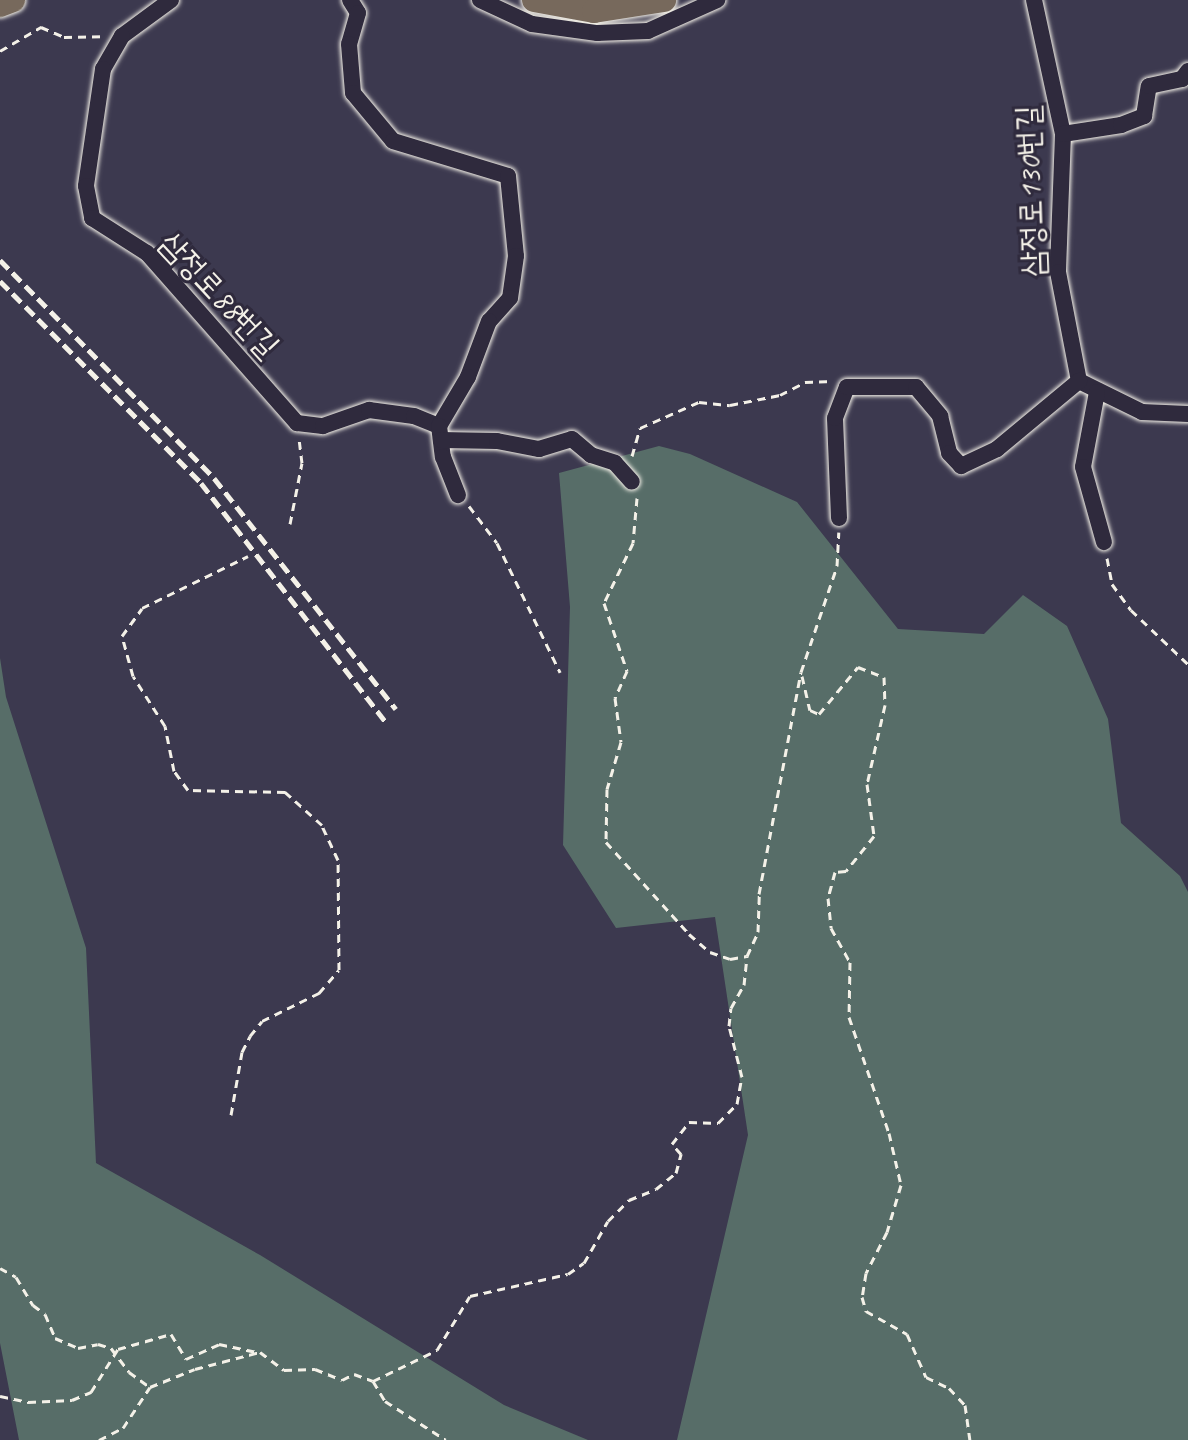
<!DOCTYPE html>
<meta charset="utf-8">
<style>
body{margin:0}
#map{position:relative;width:1188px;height:1440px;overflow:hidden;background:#3c394f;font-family:Caveat,"Poor Story",sans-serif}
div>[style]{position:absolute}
.green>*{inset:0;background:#576d68}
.path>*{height:3px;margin-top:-1.5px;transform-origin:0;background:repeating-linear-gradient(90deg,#f4f1e8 0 8px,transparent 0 14px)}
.roads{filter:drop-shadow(0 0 2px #f4f1e8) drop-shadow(0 0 2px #f4f1e8)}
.minor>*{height:16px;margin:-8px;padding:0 8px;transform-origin:8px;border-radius:8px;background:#2f2a3d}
.highway>*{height:24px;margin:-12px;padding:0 12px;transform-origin:12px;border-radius:12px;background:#77695c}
.rail>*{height:5px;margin-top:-2.5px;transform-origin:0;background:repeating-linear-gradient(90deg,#f4f1e8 0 12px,transparent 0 18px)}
span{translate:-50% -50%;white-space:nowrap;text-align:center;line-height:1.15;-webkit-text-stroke:6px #2f2a3d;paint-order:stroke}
.street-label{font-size:32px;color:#f4f1e8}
</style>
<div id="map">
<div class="green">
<div style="clip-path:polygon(659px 446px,690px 454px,797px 502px,898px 629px,984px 634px,1023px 595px,1067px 626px,1108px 719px,1121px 823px,1180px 876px,1188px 892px,1188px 1440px,677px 1440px,748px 1135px,715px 917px,616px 928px,563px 845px,570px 607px,559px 473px)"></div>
<div style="clip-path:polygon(0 658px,6px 697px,86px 948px,96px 1163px,260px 1255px,504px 1405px,588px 1440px,19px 1440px,0 1343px)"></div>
</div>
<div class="path">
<div style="left:0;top:51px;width:48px;rotate:-30.3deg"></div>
<div style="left:41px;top:27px;width:25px;rotate:23deg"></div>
<div style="left:64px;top:37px;width:39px;rotate:-1deg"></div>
<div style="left:632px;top:456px;width:29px;rotate:-74deg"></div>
<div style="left:640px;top:428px;width:64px;rotate:-23.8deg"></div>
<div style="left:699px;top:402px;width:31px;rotate:6deg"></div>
<div style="left:730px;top:405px;width:51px;rotate:-11.3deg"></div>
<div style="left:780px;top:395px;width:28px;rotate:-27deg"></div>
<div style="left:805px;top:382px;width:28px;rotate:-2deg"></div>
<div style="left:637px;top:498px;width:45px;rotate:95.1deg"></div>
<div style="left:633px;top:543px;width:67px;rotate:115.8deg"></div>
<div style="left:604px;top:603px;width:72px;rotate:71.3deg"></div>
<div style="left:627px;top:671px;width:30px;rotate:114deg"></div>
<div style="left:615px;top:698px;width:44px;rotate:82.2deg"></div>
<div style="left:621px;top:742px;width:49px;rotate:106.6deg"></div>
<div style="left:607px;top:789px;width:53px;rotate:91.1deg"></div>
<div style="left:606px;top:842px;width:124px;rotate:47.9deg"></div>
<div style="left:689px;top:934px;width:28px;rotate:41deg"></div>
<div style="left:710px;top:952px;width:21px;rotate:19deg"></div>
<div style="left:730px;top:959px;width:17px;rotate:-10deg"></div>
<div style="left:747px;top:956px;width:26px;rotate:-65deg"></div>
<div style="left:758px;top:932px;width:38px;rotate:-88deg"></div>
<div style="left:759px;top:894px;width:226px;rotate:-79.3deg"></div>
<div style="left:801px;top:672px;width:112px;rotate:-71.2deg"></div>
<div style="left:837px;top:566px;width:34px;rotate:-87deg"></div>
<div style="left:469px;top:506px;width:46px;rotate:52.9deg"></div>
<div style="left:497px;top:543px;width:144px;rotate:64deg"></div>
<div style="left:290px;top:524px;width:62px;rotate:-78.9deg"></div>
<div style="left:302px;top:463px;width:24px;rotate:-97deg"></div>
<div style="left:1107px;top:558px;width:26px;rotate:79deg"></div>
<div style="left:1112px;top:584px;width:32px;rotate:54deg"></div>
<div style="left:1131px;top:610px;width:79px;rotate:43.5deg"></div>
<div style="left:802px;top:676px;width:35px;rotate:77deg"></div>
<div style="left:810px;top:710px;width:10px;rotate:24deg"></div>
<div style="left:819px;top:714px;width:61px;rotate:-50.3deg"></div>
<div style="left:858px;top:667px;width:28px;rotate:21deg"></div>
<div style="left:884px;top:677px;width:28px;rotate:88deg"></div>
<div style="left:885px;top:705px;width:81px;rotate:102.8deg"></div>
<div style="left:867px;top:784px;width:52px;rotate:82.3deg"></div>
<div style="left:874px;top:836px;width:45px;rotate:128.7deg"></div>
<div style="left:846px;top:871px;width:11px;rotate:175deg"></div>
<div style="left:835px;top:872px;width:27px;rotate:105deg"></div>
<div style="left:828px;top:898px;width:30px;rotate:84deg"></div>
<div style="left:831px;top:928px;width:39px;rotate:61deg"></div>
<div style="left:850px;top:962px;width:55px;rotate:91deg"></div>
<div style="left:849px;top:1017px;width:123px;rotate:71deg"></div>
<div style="left:889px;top:1133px;width:53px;rotate:77deg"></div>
<div style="left:901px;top:1185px;width:49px;rotate:106.6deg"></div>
<div style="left:887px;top:1232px;width:46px;rotate:117.1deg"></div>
<div style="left:866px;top:1273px;width:24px;rotate:99deg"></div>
<div style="left:862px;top:1297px;width:15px;rotate:74deg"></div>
<div style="left:866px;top:1311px;width:47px;rotate:29.3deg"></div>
<div style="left:907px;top:1334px;width:47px;rotate:66.2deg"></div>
<div style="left:926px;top:1377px;width:25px;rotate:26deg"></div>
<div style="left:949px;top:1388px;width:23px;rotate:47deg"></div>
<div style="left:965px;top:1405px;width:35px;rotate:82deg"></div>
<div style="left:231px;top:1115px;width:64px;rotate:-80.1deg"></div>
<div style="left:242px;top:1052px;width:18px;rotate:-63deg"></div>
<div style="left:250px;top:1036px;width:19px;rotate:-51deg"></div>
<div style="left:262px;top:1021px;width:64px;rotate:-26.2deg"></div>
<div style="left:319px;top:993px;width:30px;rotate:-49deg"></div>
<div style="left:339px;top:970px;width:110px;rotate:-90.5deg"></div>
<div style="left:338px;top:860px;width:38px;rotate:-115deg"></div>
<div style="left:322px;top:825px;width:50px;rotate:-138.3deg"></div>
<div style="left:285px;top:792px;width:97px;rotate:-178.8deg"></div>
<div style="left:188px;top:790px;width:24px;rotate:-126deg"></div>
<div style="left:174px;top:771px;width:46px;rotate:-101.3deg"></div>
<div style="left:165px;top:726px;width:59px;rotate:-122.6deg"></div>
<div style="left:133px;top:676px;width:41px;rotate:-105.4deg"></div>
<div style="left:122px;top:636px;width:34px;rotate:-54deg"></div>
<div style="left:142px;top:608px;width:118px;rotate:-26.1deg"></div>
<div style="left:0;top:1268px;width:18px;rotate:29deg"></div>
<div style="left:16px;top:1277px;width:33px;rotate:59deg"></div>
<div style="left:33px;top:1305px;width:15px;rotate:37deg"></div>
<div style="left:45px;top:1314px;width:26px;rotate:67deg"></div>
<div style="left:55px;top:1338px;width:25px;rotate:23deg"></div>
<div style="left:78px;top:1348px;width:20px;rotate:-11deg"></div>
<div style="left:98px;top:1344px;width:14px;rotate:17deg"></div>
<div style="left:111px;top:1348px;width:30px;rotate:53deg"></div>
<div style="left:129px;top:1372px;width:26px;rotate:36deg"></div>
<div style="left:373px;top:1381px;width:23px;rotate:59deg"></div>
<div style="left:385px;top:1401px;width:72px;rotate:32.6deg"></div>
<div style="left:0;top:1396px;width:29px;rotate:12deg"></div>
<div style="left:28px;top:1402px;width:44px;rotate:-2.6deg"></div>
<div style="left:72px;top:1400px;width:21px;rotate:-23deg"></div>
<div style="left:91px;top:1392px;width:51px;rotate:-57.9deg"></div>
<div style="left:118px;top:1349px;width:55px;rotate:-15.8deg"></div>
<div style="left:171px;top:1334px;width:29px;rotate:59deg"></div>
<div style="left:186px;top:1359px;width:36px;rotate:-24deg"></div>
<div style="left:219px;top:1344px;width:40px;rotate:12deg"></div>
<div style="left:99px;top:1440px;width:27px;rotate:-27deg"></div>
<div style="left:123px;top:1428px;width:49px;rotate:-56.6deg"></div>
<div style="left:150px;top:1387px;width:48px;rotate:-21.8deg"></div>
<div style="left:195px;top:1369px;width:67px;rotate:-14.7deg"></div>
<div style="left:260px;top:1352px;width:30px;rotate:37deg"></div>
<div style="left:284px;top:1370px;width:31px;rotate:-2deg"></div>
<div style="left:315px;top:1369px;width:29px;rotate:22deg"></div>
<div style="left:342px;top:1380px;width:13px;rotate:-27deg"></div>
<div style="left:354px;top:1374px;width:20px;rotate:20deg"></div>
<div style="left:373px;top:1381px;width:71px;rotate:-25.8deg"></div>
<div style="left:437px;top:1350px;width:63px;rotate:-58.6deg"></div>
<div style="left:470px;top:1296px;width:100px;rotate:-12.7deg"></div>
<div style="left:568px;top:1274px;width:19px;rotate:-35deg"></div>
<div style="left:584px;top:1263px;width:48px;rotate:-60.3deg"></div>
<div style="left:608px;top:1221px;width:30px;rotate:-45deg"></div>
<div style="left:629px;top:1200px;width:29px;rotate:-22deg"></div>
<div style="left:656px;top:1189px;width:26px;rotate:-39deg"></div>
<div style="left:676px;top:1173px;width:20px;rotate:-75deg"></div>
<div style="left:681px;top:1154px;width:13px;rotate:-132deg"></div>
<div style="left:672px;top:1144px;width:28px;rotate:-52deg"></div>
<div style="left:689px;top:1122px;width:29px;rotate:2deg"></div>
<div style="left:718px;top:1123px;width:27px;rotate:-45deg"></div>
<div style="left:737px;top:1104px;width:27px;rotate:-80deg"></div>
<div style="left:742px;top:1077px;width:53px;rotate:-104.3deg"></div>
<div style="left:729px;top:1026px;width:18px;rotate:-84deg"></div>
<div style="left:731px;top:1008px;width:26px;rotate:-61deg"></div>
<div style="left:744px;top:985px;width:29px;rotate:-84deg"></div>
</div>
<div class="roads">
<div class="minor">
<div style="left:171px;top:0;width:61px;rotate:143.7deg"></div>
<div style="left:122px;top:36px;width:38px;rotate:120deg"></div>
<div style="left:103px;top:69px;width:118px;rotate:98.3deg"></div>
<div style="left:86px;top:186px;width:33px;rotate:79deg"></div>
<div style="left:92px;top:218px;width:65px;rotate:32.5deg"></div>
<div style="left:147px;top:253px;width:227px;rotate:48.6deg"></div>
<div style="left:297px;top:423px;width:26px;rotate:7deg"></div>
<div style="left:323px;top:426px;width:49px;rotate:-19.2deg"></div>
<div style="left:369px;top:410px;width:45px;rotate:7.6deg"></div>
<div style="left:414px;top:416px;width:27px;rotate:22deg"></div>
<div style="left:350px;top:0;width:15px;rotate:58deg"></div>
<div style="left:358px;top:13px;width:32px;rotate:106deg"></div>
<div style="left:349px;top:44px;width:49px;rotate:85.3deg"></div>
<div style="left:353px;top:93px;width:62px;rotate:50.2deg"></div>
<div style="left:393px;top:141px;width:120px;rotate:16.9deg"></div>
<div style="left:508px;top:176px;width:80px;rotate:84.3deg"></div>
<div style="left:516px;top:256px;width:42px;rotate:98.1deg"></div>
<div style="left:510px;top:298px;width:31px;rotate:132deg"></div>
<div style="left:489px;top:321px;width:60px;rotate:110.6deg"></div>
<div style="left:468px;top:377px;width:57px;rotate:120.6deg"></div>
<div style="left:439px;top:426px;width:31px;rotate:83deg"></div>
<div style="left:443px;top:457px;width:41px;rotate:68.5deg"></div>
<div style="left:480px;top:0;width:57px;rotate:24.8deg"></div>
<div style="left:532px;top:24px;width:66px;rotate:7.9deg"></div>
<div style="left:597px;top:33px;width:51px;rotate:-2.2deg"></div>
<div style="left:648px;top:31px;width:76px;rotate:-24.2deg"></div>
<div style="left:1034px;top:0;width:137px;rotate:77.8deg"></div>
<div style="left:1063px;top:134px;width:138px;rotate:92.1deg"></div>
<div style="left:1058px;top:272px;width:111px;rotate:79.1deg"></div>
<div style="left:1079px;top:381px;width:70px;rotate:26.2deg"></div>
<div style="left:1142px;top:412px;width:46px;rotate:2.5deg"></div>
<div style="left:1063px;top:134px;width:59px;rotate:-8.8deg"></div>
<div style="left:1121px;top:125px;width:25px;rotate:-21deg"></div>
<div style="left:1144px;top:116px;width:30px;rotate:-81deg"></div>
<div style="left:1149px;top:86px;width:34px;rotate:-12deg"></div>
<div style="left:1182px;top:79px;width:10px;rotate:-53deg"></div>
<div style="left:1097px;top:392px;width:76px;rotate:100.6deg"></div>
<div style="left:1083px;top:467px;width:78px;rotate:74.4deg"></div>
<div style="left:441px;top:440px;width:56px;rotate:1deg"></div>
<div style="left:497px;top:441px;width:43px;rotate:10.8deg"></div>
<div style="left:539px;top:449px;width:34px;rotate:-17deg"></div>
<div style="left:572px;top:439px;width:25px;rotate:40deg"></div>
<div style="left:591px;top:455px;width:25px;rotate:18deg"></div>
<div style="left:615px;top:463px;width:25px;rotate:48deg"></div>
<div style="left:839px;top:518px;width:100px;rotate:-92.3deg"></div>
<div style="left:835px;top:418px;width:33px;rotate:-69deg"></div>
<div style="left:847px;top:387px;width:69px"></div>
<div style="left:916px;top:387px;width:38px;rotate:50deg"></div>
<div style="left:940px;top:416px;width:38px;rotate:76deg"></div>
<div style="left:949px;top:453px;width:18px;rotate:47deg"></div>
<div style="left:961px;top:466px;width:40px;rotate:-25deg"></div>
<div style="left:997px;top:449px;width:107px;rotate:-39.7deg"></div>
</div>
<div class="highway">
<div style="left:534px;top:0;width:61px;rotate:10.4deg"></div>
<div style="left:594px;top:11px;width:71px;rotate:-8.9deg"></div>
<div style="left:0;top:5px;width:14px;rotate:-21deg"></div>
</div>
</div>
<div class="rail">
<div style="left:0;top:260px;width:305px;rotate:45.5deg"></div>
<div style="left:214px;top:478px;width:294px;rotate:51.8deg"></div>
<div style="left:0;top:281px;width:285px;rotate:45.1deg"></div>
<div style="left:201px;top:483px;width:304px;rotate:52.3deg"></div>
</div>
<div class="street-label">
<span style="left:1031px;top:191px;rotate:-92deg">삼정로130번길</span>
<span style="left:219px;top:295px;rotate:47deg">삼정로88번길</span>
</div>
</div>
